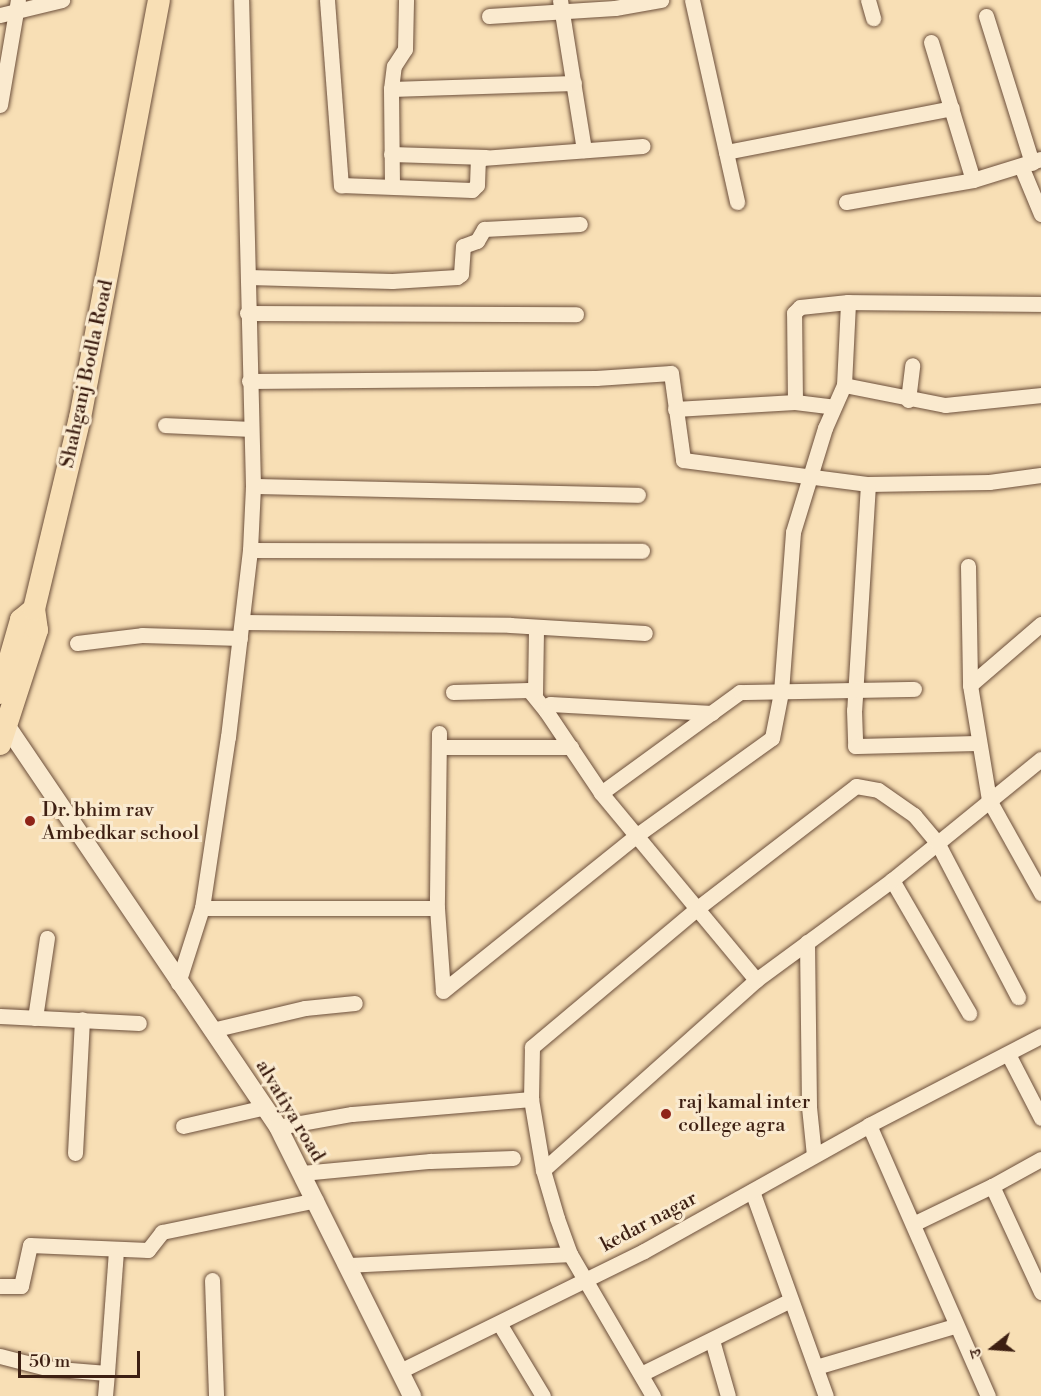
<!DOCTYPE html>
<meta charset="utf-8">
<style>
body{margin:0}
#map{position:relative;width:1041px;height:1396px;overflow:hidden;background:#f8dfb5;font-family:"Libre Bodoni","Noto Serif Devanagari",serif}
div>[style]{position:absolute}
.roads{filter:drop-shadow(0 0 2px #6c4f3b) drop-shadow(0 0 2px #6c4f3b)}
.minor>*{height:15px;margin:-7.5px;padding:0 7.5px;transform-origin:7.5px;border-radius:7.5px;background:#faeacf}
.tertiary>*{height:18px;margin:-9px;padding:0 9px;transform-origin:9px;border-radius:9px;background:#faeacf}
.primary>*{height:22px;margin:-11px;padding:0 11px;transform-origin:11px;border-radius:11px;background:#f8dfb5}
.dots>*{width:16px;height:16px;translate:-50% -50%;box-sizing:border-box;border:3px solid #faeacf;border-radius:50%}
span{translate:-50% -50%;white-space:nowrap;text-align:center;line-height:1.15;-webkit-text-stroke:6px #faeacf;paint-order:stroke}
.street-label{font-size:20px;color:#3d1f12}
.poi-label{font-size:20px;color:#3d1f12}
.left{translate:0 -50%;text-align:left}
.north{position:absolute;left:963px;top:1318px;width:60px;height:60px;-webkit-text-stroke:4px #faeacf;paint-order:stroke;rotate:253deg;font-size:16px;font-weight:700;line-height:24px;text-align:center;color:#3d1f12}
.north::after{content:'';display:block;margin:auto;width:21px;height:27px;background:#3d1f12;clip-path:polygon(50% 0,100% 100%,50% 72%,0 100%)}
.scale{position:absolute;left:18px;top:1351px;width:122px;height:27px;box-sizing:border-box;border:3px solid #3d1f12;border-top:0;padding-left:8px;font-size:18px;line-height:21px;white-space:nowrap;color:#3d1f12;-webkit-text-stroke:4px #faeacf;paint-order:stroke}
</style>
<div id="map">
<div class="roads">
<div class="minor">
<div style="left:327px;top:0;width:186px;rotate:85.7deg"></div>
<div style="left:341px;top:185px;width:131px;rotate:2.2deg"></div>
<div style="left:472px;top:190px;width:7px;rotate:-45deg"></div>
<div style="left:477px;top:185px;width:23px;rotate:-88deg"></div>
<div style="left:478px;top:162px;width:6px;rotate:-45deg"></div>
<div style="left:482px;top:158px;width:161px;rotate:-4.3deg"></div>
<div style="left:560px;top:0;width:152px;rotate:80.9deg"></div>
<div style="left:692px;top:0;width:207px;rotate:77.4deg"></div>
<div style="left:868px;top:0;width:19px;rotate:74deg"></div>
<div style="left:0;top:15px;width:64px;rotate:-13.6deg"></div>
<div style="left:489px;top:16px;width:126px;rotate:-3.6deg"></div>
<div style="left:615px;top:8px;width:47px;rotate:-9.9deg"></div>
<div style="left:986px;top:16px;width:154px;rotate:72.6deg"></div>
<div style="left:931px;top:42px;width:144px;rotate:73.1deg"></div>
<div style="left:391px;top:89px;width:183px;rotate:-1.9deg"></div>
<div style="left:0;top:105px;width:107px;rotate:-80.3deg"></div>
<div style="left:726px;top:152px;width:230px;rotate:-11deg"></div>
<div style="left:391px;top:154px;width:95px;rotate:1.8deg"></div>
<div style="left:1021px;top:166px;width:52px;rotate:67.4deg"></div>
<div style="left:392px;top:185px;width:96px;rotate:-90.6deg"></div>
<div style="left:391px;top:89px;width:23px;rotate:-83deg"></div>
<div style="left:394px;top:66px;width:20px;rotate:-57deg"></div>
<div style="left:405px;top:49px;width:49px;rotate:-88.8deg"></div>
<div style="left:846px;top:202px;width:129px;rotate:-9.8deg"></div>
<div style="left:973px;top:180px;width:71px;rotate:-17.2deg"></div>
<div style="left:248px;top:277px;width:144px;rotate:1.6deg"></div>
<div style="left:392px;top:281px;width:65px;rotate:-3.5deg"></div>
<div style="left:457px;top:277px;width:5px;rotate:-37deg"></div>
<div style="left:461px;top:274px;width:28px;rotate:-86deg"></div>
<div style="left:463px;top:246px;width:15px;rotate:-20deg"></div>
<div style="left:477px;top:241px;width:14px;rotate:-60deg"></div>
<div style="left:484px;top:229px;width:96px;rotate:-3deg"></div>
<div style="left:247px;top:313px;width:329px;rotate:0.2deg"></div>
<div style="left:249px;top:381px;width:347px;rotate:-0.5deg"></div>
<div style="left:596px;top:378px;width:75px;rotate:-3.8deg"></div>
<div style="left:671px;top:373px;width:88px;rotate:82.1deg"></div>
<div style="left:683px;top:460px;width:187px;rotate:7.4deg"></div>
<div style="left:868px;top:484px;width:121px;rotate:-0.9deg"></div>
<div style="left:989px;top:482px;width:52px;rotate:-7.7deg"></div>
<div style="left:844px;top:385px;width:103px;rotate:11.2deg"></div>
<div style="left:945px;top:405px;width:97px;rotate:-5.9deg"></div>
<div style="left:908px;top:400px;width:35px;rotate:-83deg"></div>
<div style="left:795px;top:402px;width:89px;rotate:-90.6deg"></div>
<div style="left:794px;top:313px;width:8px;rotate:-45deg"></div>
<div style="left:800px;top:307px;width:48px;rotate:-5.9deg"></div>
<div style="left:848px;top:302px;width:193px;rotate:0.6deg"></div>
<div style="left:675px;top:409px;width:120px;rotate:-3.3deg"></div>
<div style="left:795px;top:402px;width:39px;rotate:7deg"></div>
<div style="left:165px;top:425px;width:85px;rotate:2.7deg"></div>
<div style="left:868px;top:484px;width:226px;rotate:93.5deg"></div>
<div style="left:854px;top:710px;width:36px;rotate:88deg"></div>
<div style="left:855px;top:746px;width:124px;rotate:-1.4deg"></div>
<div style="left:253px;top:486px;width:385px;rotate:1.3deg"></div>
<div style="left:250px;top:550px;width:392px;rotate:0.1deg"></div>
<div style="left:968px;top:566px;width:119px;rotate:89deg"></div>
<div style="left:970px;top:685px;width:117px;rotate:80.6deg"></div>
<div style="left:989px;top:800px;width:107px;rotate:60.8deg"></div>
<div style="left:242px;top:622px;width:268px;rotate:0.6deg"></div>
<div style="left:510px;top:625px;width:135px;rotate:3.4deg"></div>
<div style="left:77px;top:643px;width:65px;rotate:-7deg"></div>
<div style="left:142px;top:635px;width:98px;rotate:1.8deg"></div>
<div style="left:970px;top:685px;width:94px;rotate:-40.7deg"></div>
<div style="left:453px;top:692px;width:76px;rotate:-1.5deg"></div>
<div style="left:529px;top:690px;width:27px;rotate:51deg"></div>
<div style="left:535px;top:694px;width:67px;rotate:-89.1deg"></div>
<div style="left:712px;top:713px;width:162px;rotate:-176.8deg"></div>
<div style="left:550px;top:704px;width:8px;rotate:120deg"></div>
<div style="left:546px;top:711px;width:99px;rotate:56.1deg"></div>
<div style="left:601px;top:793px;width:243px;rotate:50.3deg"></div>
<div style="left:439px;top:733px;width:175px;rotate:90.7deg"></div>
<div style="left:437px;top:908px;width:83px;rotate:85.9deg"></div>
<div style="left:443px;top:991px;width:249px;rotate:-38.8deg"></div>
<div style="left:637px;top:835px;width:166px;rotate:-35.7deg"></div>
<div style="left:772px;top:738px;width:47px;rotate:-78.9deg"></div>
<div style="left:781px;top:692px;width:160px;rotate:-85.7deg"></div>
<div style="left:793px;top:532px;width:109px;rotate:-72.9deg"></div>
<div style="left:825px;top:428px;width:47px;rotate:-66.2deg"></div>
<div style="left:844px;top:385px;width:83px;rotate:-87.2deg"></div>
<div style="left:439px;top:747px;width:132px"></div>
<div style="left:601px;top:793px;width:172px;rotate:-36deg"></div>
<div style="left:740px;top:692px;width:174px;rotate:-1deg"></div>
<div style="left:892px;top:880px;width:154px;rotate:59.9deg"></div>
<div style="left:202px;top:908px;width:235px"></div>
<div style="left:807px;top:942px;width:165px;rotate:89.3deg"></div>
<div style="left:809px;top:1107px;width:48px;rotate:84.1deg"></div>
<div style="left:178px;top:983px;width:79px;rotate:-72.3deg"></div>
<div style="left:202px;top:908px;width:173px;rotate:-81.4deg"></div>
<div style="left:228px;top:737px;width:188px;rotate:-83.3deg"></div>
<div style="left:250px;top:550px;width:64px;rotate:-87.3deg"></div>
<div style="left:253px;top:486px;width:486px;rotate:-91.4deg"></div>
<div style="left:0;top:1016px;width:139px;rotate:2.9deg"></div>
<div style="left:35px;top:1018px;width:81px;rotate:-81.5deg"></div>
<div style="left:212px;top:1030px;width:96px;rotate:-13.3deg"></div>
<div style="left:305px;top:1008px;width:50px;rotate:-5.7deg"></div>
<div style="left:1008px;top:1054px;width:72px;rotate:62.7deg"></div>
<div style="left:869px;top:1125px;width:296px;rotate:66.3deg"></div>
<div style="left:183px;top:1126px;width:84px;rotate:-13deg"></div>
<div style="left:278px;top:1127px;width:75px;rotate:-10deg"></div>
<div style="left:352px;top:1114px;width:180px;rotate:-4.8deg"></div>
<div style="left:75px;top:1153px;width:134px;rotate:-87deg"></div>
<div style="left:543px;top:1170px;width:285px;rotate:-41.7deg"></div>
<div style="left:756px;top:980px;width:169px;rotate:-36.3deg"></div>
<div style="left:892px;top:880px;width:192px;rotate:-39.1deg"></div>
<div style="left:302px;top:1173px;width:129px;rotate:-5.4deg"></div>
<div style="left:430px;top:1161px;width:83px;rotate:-2.1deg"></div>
<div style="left:992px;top:1186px;width:56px;rotate:-28.9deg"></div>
<div style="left:752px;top:1191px;width:218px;rotate:70.2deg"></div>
<div style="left:913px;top:1224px;width:88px;rotate:-25.7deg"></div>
<div style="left:992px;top:1186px;width:117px;rotate:65.2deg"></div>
<div style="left:347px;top:1265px;width:223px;rotate:-2.8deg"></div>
<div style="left:212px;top:1280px;width:116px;rotate:88deg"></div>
<div style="left:0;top:1286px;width:21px"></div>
<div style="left:21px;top:1286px;width:42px;rotate:-77.6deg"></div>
<div style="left:30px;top:1245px;width:118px;rotate:2.4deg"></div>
<div style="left:148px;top:1250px;width:23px;rotate:-52deg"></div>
<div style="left:162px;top:1232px;width:157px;rotate:-11.7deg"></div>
<div style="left:499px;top:1323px;width:85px;rotate:58.9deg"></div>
<div style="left:712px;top:1340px;width:58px;rotate:74.1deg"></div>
<div style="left:0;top:1356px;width:48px;rotate:14.6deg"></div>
<div style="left:46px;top:1368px;width:61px;rotate:4.7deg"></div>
<div style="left:107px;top:1373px;width:23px;rotate:95deg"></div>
<div style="left:816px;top:1367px;width:144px;rotate:-16.5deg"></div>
<div style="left:400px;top:1371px;width:272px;rotate:-26.2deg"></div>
<div style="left:644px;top:1251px;width:258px;rotate:-29.2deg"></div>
<div style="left:869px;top:1125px;width:194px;rotate:-27.4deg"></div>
<div style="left:107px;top:1373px;width:123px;rotate:-85.8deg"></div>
<div style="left:641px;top:1374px;width:165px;rotate:-26.3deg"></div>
<div style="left:653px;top:1396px;width:164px;rotate:-120.3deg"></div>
<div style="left:570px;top:1254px;width:38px;rotate:-110deg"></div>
<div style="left:557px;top:1218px;width:50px;rotate:-106.3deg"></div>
<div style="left:543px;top:1170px;width:72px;rotate:-99.6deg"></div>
<div style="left:531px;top:1099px;width:52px;rotate:-88.9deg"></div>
<div style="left:532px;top:1047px;width:213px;rotate:-40deg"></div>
<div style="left:695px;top:910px;width:203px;rotate:-37.6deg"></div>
<div style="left:856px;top:786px;width:22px;rotate:10deg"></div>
<div style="left:878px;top:790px;width:44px;rotate:34.8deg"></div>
<div style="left:914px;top:815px;width:38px;rotate:50deg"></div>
<div style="left:938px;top:844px;width:173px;rotate:62.4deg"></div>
</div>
<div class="tertiary">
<div style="left:6px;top:725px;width:485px;rotate:55.9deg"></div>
<div style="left:278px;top:1127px;width:301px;rotate:63.5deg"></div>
</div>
<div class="primary">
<div style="left:0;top:693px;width:76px;rotate:-74deg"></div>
<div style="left:21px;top:620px;width:17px;rotate:-40deg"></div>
<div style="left:0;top:744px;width:120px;rotate:-72deg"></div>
<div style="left:37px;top:630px;width:21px;rotate:-98deg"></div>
<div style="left:34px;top:609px;width:196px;rotate:-76.5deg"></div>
<div style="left:80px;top:418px;width:425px;rotate:-79.3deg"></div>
</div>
</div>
<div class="dots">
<div style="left:30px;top:821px;background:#8f2418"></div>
<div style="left:666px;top:1114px;background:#8f2418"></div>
</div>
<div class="street-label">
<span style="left:87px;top:374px;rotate:-78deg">Shahganj Bodla Road</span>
<span style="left:290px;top:1111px;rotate:59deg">alvatiya road</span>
<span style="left:649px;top:1222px;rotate:-28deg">kedar nagar</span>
</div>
<div class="poi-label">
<span class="left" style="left:42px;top:822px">Dr. bhim rav<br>Ambedkar school</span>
<span class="left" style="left:678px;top:1114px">raj kamal inter<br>college agra</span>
</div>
<div class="north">उ</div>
<div class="scale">50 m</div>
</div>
